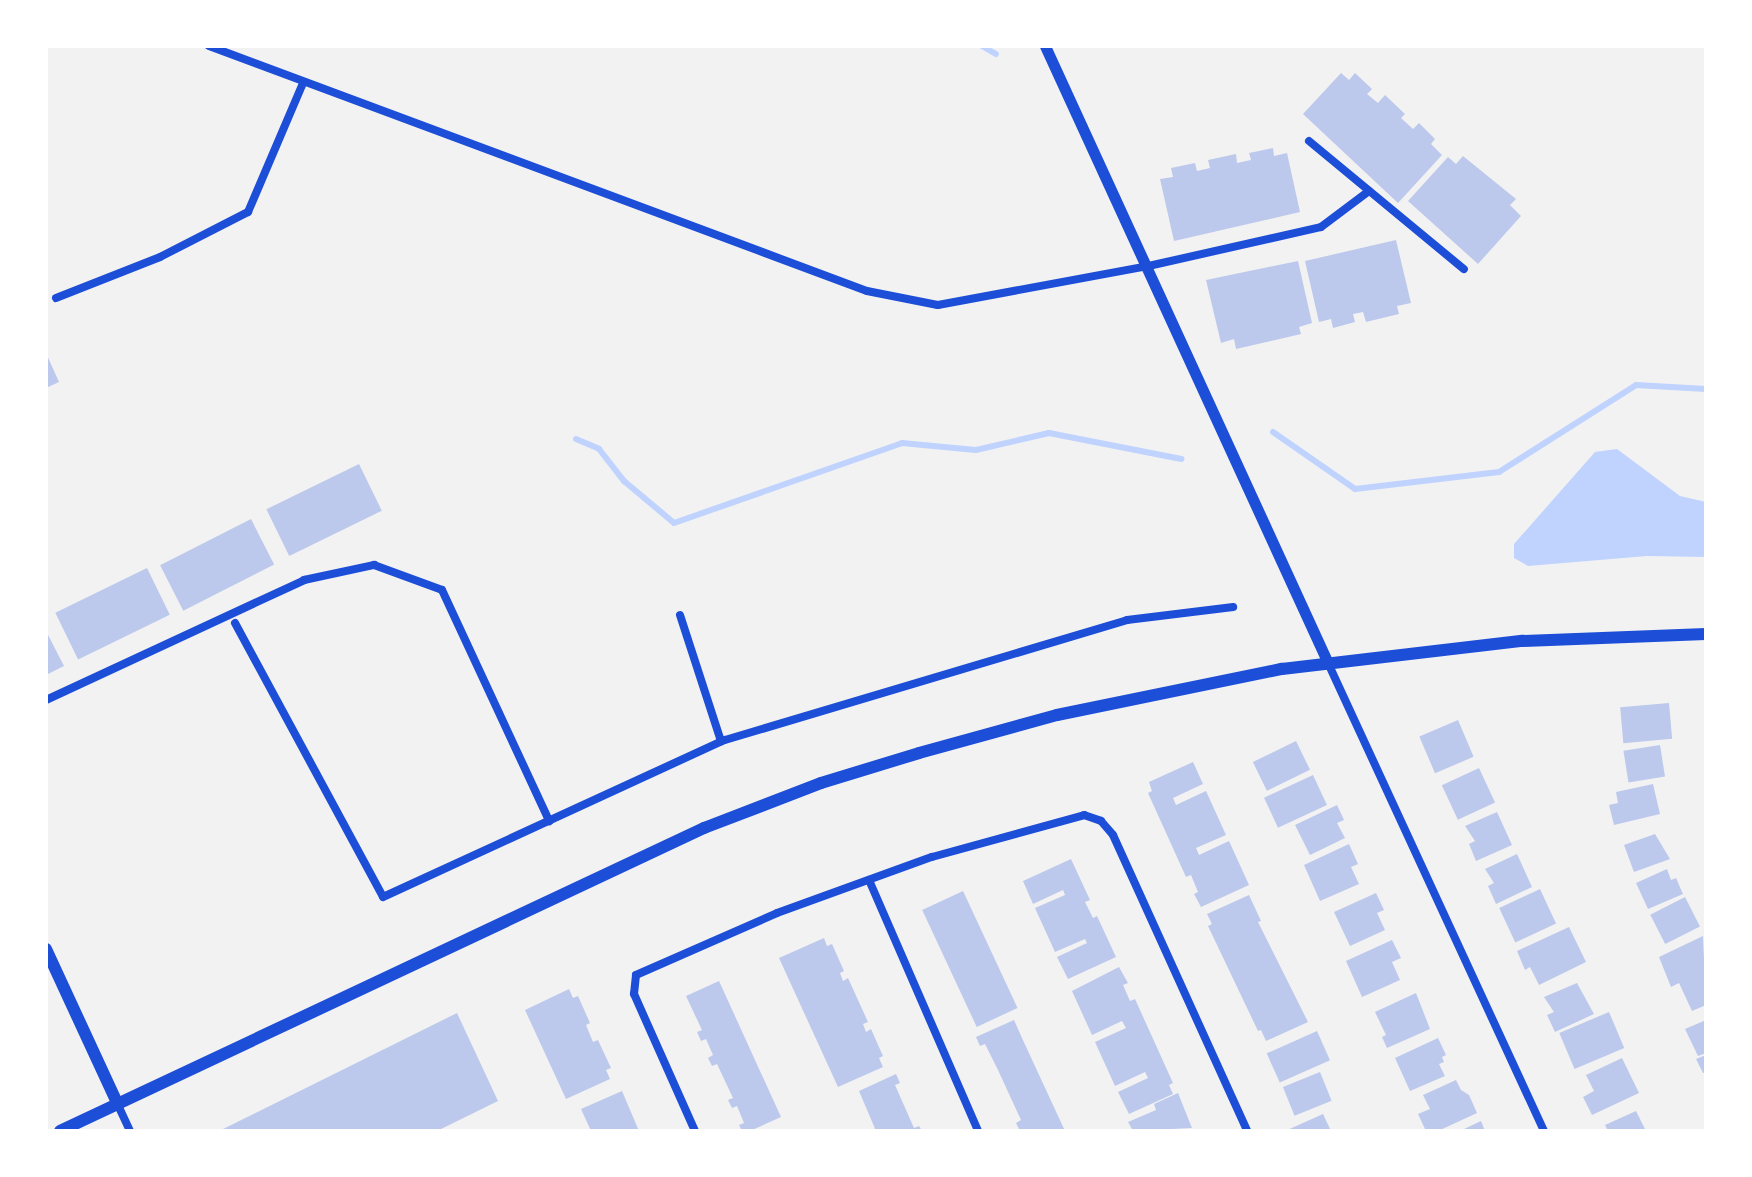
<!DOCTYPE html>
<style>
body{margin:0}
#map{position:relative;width:1752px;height:1177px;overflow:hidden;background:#f2f2f2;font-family:"Noto Serif",serif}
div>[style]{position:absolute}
.water>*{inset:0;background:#bfd3fe}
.stream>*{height:6px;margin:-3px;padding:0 3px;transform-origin:3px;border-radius:3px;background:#bfd3fe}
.building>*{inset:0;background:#bdc9ec;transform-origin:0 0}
.minor>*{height:8px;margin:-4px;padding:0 4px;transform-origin:4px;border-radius:4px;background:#1d4ed8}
.tertiary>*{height:11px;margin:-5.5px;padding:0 5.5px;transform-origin:5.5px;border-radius:5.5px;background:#1d4ed8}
.secondary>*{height:12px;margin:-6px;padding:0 6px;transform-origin:6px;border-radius:6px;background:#1d4ed8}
span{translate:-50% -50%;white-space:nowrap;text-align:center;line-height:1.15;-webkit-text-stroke:8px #fff;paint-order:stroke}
.frame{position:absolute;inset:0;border:48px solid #fff;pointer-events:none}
</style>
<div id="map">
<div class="water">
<div style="clip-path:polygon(1617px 449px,1680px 496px,1706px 502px,1706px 557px,1647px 556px,1528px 566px,1514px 558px,1514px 544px,1595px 452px)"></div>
</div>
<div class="stream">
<div style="left:982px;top:46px;width:16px;rotate:30deg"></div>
<div style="left:1273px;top:432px;width:100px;rotate:34.8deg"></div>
<div style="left:1355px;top:489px;width:145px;rotate:-6.7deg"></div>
<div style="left:1499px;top:472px;width:162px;rotate:-32.4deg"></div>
<div style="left:1636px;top:385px;width:70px;rotate:3.3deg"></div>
<div style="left:576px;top:439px;width:25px;rotate:23deg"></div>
<div style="left:599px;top:449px;width:41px;rotate:52deg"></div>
<div style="left:624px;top:481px;width:65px;rotate:40deg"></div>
<div style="left:674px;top:523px;width:242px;rotate:-19.3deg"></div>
<div style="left:902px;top:443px;width:74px;rotate:5.4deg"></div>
<div style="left:976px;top:450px;width:75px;rotate:-13.1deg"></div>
<div style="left:1049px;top:433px;width:135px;rotate:11.1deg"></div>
</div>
<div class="building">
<div style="clip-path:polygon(1341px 73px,1349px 80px,1355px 73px,1372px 89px,1367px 94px,1378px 103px,1385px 95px,1405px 114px,1401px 118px,1413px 129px,1419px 123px,1435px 139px,1431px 144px,1442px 155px,1398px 203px,1303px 114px)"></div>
<div style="clip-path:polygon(1273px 148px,1274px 156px,1287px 153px,1300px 212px,1174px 241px,1160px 179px,1173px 177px,1171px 168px,1195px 163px,1197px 171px,1210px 168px,1208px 160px,1236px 154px,1237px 163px,1251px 160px,1249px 153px)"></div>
<div style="clip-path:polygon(1463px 156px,1516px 199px,1510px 205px,1521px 216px,1478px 264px,1408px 201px,1448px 157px,1456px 164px)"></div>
<div style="clip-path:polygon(1396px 240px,1411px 303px,1397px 306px,1399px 314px,1366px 322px,1363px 312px,1353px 314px,1355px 322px,1333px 328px,1331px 319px,1319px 322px,1305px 261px)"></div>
<div style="clip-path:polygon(1298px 261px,1312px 323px,1299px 327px,1301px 334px,1236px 349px,1234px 339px,1221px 343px,1206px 280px)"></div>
<div style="clip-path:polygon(46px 353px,59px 382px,46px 388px)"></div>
<div style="left:359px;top:464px;width:52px;height:103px;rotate:64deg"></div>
<div style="left:251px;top:519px;width:51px;height:102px;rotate:63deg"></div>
<div style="left:147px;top:568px;width:52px;height:102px;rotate:64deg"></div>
<div style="clip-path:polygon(46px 631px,64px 666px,46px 675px)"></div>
<div style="left:1669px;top:703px;width:36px;height:49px;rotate:85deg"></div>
<div style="left:1458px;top:720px;width:40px;height:42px;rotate:67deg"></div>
<div style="left:1296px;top:741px;width:32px;height:48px;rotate:64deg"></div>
<div style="left:1660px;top:745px;width:32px;height:37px;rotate:81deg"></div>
<div style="clip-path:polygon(1193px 762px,1203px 784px,1173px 798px,1176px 805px,1206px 791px,1226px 835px,1196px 848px,1199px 855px,1229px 841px,1249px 885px,1201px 907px,1194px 894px,1198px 892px,1191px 875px,1186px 877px,1148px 793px,1152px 791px,1149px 782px)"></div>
<div style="left:1479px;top:768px;width:38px;height:41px;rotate:65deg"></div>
<div style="left:1313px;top:775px;width:33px;height:54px;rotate:65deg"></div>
<div style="clip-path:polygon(1653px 784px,1660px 814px,1614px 825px,1609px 805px,1618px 803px,1616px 792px)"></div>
<div style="clip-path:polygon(1337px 805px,1344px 820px,1337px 823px,1345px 838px,1310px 855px,1295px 825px)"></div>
<div style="clip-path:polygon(1497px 812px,1512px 845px,1476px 861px,1469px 844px,1475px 841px,1465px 826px)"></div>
<div style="clip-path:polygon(1655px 834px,1670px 859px,1634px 872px,1624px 845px)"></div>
<div style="clip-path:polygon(1349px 844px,1358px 864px,1351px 867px,1359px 884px,1320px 901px,1304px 865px)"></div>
<div style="clip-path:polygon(1517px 854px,1532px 887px,1496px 904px,1488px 886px,1494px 883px,1485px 869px)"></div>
<div style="clip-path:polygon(1071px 859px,1090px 900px,1085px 902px,1093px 918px,1097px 916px,1116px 957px,1068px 979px,1057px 957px,1087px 943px,1085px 939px,1055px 952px,1035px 908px,1065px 895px,1063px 890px,1033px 904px,1023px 881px)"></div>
<div style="clip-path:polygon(1667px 869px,1671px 880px,1676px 878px,1683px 894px,1648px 909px,1636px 883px)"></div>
<div style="left:1540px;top:889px;width:38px;height:45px;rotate:65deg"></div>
<div style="left:963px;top:891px;width:129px;height:45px;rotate:65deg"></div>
<div style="clip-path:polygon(1376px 893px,1384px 910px,1377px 913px,1385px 930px,1350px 946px,1334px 912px)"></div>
<div style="clip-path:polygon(1249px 895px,1261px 921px,1258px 922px,1308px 1022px,1266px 1041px,1261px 1030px,1258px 1031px,1208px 926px,1212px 924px,1207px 914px)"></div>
<div style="left:1685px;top:897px;width:33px;height:39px;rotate:63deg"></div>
<div style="clip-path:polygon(1569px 927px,1586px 962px,1539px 985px,1530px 967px,1525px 970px,1517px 951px)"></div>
<div style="clip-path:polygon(1703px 936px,1706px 1005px,1692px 1011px,1679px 983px,1671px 987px,1659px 957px)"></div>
<div style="clip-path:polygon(824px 938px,827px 946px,832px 944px,844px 971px,840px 973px,843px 981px,848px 978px,868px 1022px,863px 1024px,866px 1032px,871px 1029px,883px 1056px,879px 1058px,883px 1067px,838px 1087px,779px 958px)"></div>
<div style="clip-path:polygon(1392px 940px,1401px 958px,1392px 962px,1400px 980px,1362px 997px,1346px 961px)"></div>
<div style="clip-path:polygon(1119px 967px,1128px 983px,1123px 985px,1130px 1001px,1135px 999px,1173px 1083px,1169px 1085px,1173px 1094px,1129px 1114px,1118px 1092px,1148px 1078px,1145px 1072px,1115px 1086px,1095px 1042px,1126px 1028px,1122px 1021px,1092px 1035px,1072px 991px)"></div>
<div style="clip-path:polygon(719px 981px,781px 1117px,750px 1131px,742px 1131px,739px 1125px,744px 1123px,737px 1106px,732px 1108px,728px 1100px,733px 1098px,717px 1064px,712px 1066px,708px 1058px,713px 1055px,706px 1039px,701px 1041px,697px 1032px,702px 1030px,686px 996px)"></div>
<div style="clip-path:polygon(1577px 983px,1594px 1014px,1555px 1032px,1547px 1015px,1554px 1012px,1544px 997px)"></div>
<div style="clip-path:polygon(569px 989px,573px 998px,578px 996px,590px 1023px,586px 1025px,593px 1042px,598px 1040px,611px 1068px,606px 1070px,610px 1079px,566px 1099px,525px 1010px)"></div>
<div style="clip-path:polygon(1416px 993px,1430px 1029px,1387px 1048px,1382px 1037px,1386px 1035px,1375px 1012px)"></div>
<div style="left:1609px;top:1012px;width:39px;height:54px;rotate:67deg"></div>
<div style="clip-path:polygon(457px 1013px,498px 1101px,437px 1131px,219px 1131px)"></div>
<div style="clip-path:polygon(1014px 1020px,1022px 1038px,1065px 1131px,1020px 1131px,1016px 1123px,1021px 1120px,998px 1070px,985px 1044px,980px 1046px,976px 1037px)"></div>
<div style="clip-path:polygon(1706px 1020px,1706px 1053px,1698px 1056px,1685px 1029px)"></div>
<div style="left:1317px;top:1031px;width:32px;height:55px;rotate:66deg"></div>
<div style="clip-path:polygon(1438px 1038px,1446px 1055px,1442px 1057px,1444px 1062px,1439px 1064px,1445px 1076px,1410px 1091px,1395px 1058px)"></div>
<div style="clip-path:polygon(1706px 1055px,1706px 1072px,1703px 1073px,1696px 1059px)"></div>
<div style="clip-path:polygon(1622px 1058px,1639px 1093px,1592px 1115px,1583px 1097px,1594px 1091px,1586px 1075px)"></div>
<div style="left:1320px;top:1072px;width:31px;height:40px;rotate:68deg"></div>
<div style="clip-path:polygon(896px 1074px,900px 1083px,895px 1085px,914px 1128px,919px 1126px,922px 1131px,876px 1131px,859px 1091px)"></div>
<div style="clip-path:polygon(1456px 1080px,1461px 1090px,1469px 1095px,1477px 1113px,1438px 1131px,1426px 1131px,1418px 1114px,1430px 1109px,1423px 1095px)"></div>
<div style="clip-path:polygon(622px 1091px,639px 1131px,591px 1131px,581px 1109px)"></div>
<div style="clip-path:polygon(1178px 1093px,1192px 1128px,1133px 1131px,1128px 1122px,1156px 1110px,1154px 1104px)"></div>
<div style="clip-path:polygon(1636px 1111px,1646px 1131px,1608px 1131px,1605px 1125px)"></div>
<div style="clip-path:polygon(1323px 1114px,1331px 1131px,1285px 1131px)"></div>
<div style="clip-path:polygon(1481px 1121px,1485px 1131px,1460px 1131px)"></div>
</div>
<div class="minor">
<div style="left:209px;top:46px;width:702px;rotate:20.42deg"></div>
<div style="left:867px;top:291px;width:72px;rotate:11.2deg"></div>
<div style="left:938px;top:305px;width:209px;rotate:-10.5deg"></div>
<div style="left:1144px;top:267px;width:181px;rotate:-12.7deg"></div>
<div style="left:1321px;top:227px;width:60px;rotate:-36.9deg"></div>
<div style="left:1309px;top:141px;width:201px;rotate:39.6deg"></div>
<div style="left:56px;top:298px;width:112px;rotate:-21.5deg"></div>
<div style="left:160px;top:257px;width:99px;rotate:-27.1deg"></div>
<div style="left:248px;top:212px;width:140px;rotate:-66.9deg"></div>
<div style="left:680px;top:615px;width:133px;rotate:72deg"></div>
<div style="left:235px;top:623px;width:311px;rotate:61.6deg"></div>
<div style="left:383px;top:897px;width:376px;rotate:-24.7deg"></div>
<div style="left:725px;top:740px;width:420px;rotate:-16.6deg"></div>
<div style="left:1127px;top:620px;width:107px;rotate:-7deg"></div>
<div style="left:1328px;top:663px;width:515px;rotate:65.22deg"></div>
<div style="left:46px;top:700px;width:285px;rotate:-24.9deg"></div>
<div style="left:304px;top:580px;width:72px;rotate:-12.1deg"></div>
<div style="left:374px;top:565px;width:72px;rotate:20.2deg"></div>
<div style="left:442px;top:590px;width:255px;rotate:65.1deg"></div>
<div style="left:869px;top:880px;width:274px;rotate:66.5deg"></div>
<div style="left:117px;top:1103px;width:31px;rotate:65deg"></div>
<div style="left:695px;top:1131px;width:150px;rotate:-114deg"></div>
<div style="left:634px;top:994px;width:19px;rotate:-84deg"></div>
<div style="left:636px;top:975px;width:154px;rotate:-23.7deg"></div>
<div style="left:777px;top:913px;width:165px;rotate:-19.9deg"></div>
<div style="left:932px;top:857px;width:158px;rotate:-15.4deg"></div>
<div style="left:1084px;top:815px;width:18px;rotate:19deg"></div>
<div style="left:1101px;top:821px;width:18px;rotate:49deg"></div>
<div style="left:1113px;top:835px;width:325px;rotate:65.6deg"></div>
</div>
<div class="tertiary">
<div style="left:1045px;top:46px;width:679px;rotate:65.36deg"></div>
</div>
<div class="secondary">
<div style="left:46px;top:949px;width:170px;rotate:65.2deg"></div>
<div style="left:60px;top:1131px;width:712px;rotate:-25.2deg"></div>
<div style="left:704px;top:828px;width:125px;rotate:-21deg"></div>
<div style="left:821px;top:783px;width:102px;rotate:-17deg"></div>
<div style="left:919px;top:753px;width:143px;rotate:-15.4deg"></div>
<div style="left:1057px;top:715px;width:230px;rotate:-11.6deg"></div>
<div style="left:1282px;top:669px;width:242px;rotate:-6.7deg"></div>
<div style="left:1522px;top:641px;width:184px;rotate:-2.2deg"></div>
</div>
<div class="frame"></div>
</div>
